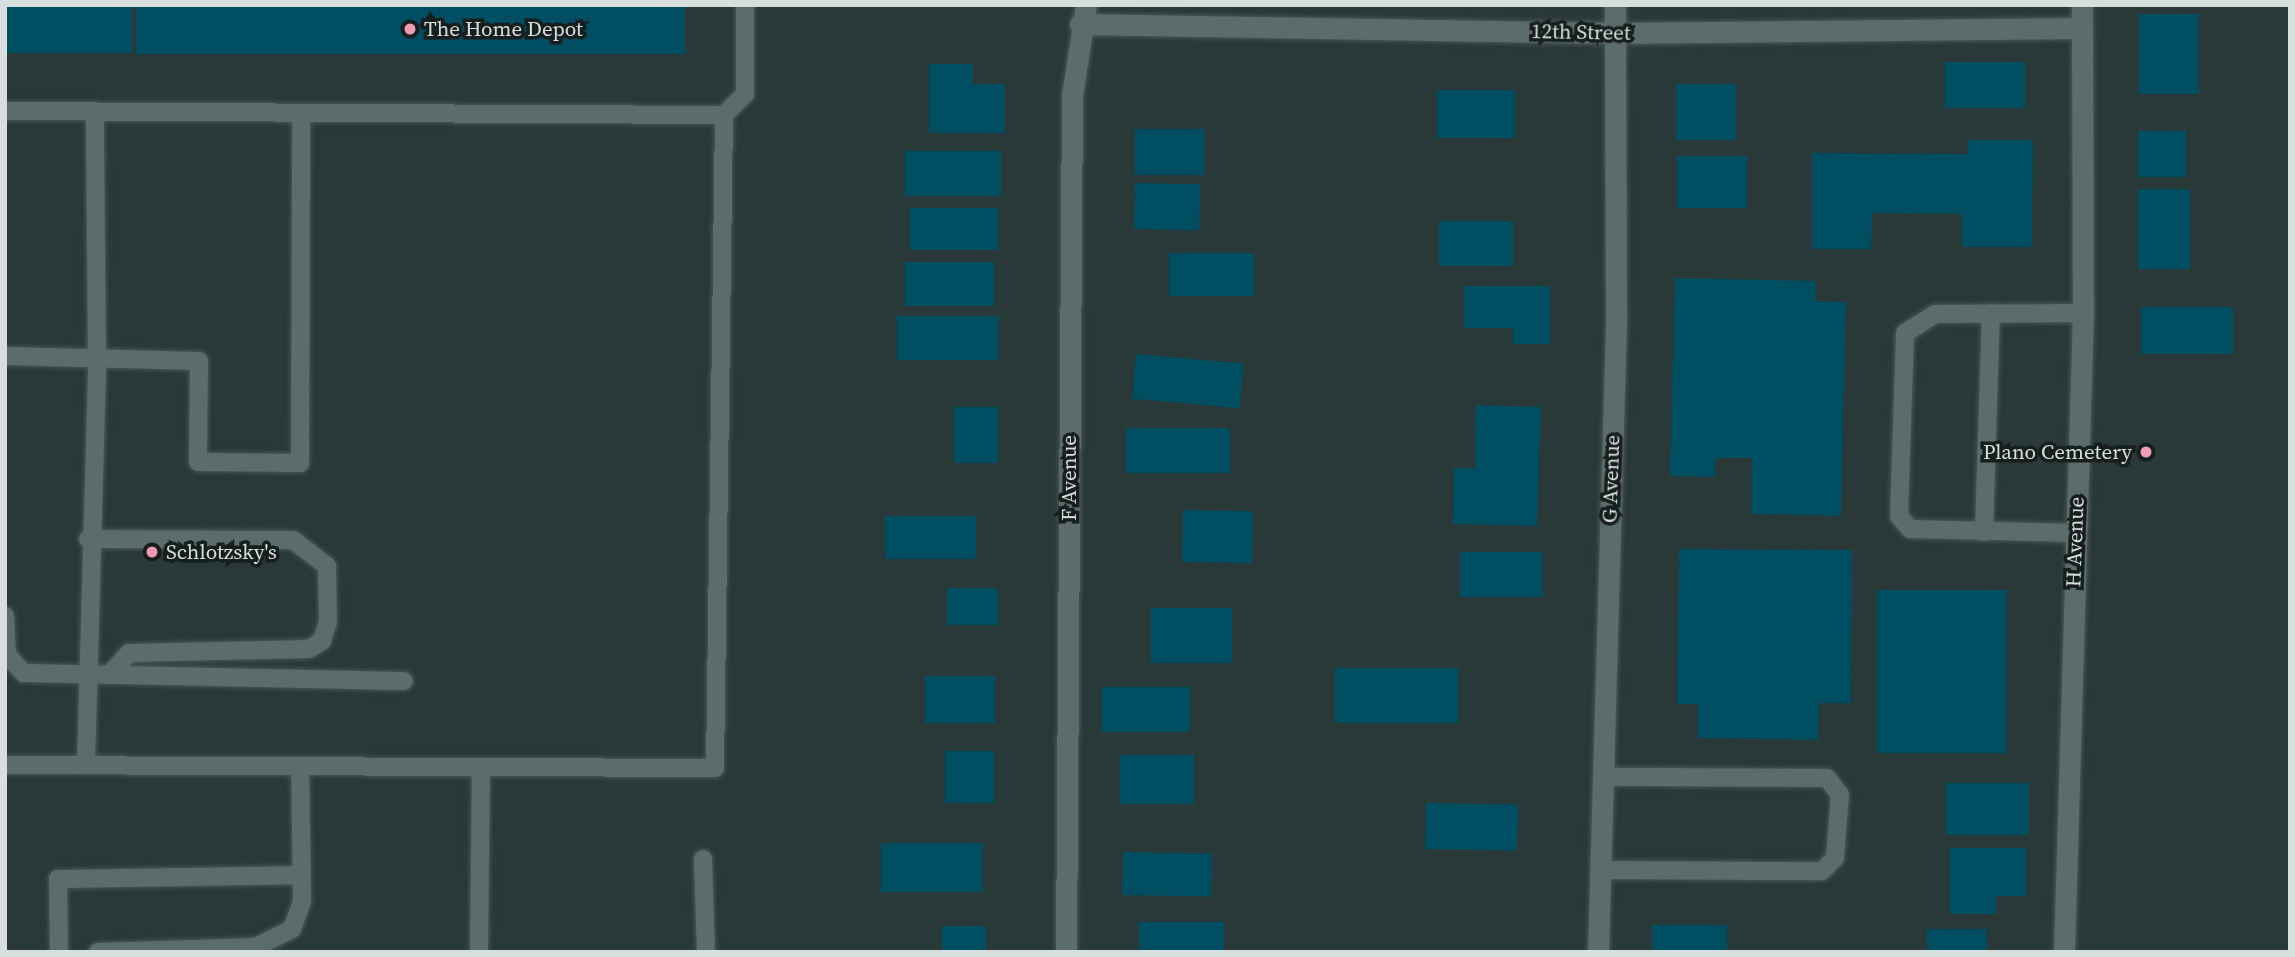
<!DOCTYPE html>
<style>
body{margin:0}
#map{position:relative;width:2295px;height:957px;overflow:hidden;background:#293937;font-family:"Source Serif 4",serif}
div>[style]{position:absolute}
.building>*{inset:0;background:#004e62;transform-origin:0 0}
.roads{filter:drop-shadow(0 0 2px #485554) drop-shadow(0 0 2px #485554)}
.lane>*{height:18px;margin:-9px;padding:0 9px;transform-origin:9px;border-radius:9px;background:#5b6c6a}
.street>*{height:21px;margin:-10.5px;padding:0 10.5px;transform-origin:10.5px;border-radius:10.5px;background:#5b6c6a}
.secondary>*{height:21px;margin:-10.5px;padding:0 10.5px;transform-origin:10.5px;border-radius:10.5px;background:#5b6c6a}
.dots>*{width:19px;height:19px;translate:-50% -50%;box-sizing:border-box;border:4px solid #171e1e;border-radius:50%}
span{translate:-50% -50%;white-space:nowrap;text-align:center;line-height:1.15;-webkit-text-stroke:7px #171e1e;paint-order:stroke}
.poi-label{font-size:21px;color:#d6dfde}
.left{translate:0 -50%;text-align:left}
.right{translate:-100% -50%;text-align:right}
.street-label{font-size:21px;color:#d6dfde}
.frame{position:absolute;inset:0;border:7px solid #d6dfde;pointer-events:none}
</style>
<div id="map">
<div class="building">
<div style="left:5px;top:5px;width:127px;height:48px"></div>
<div style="left:136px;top:5px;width:549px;height:49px"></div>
<div style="left:2139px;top:14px;width:60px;height:80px"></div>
<div style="left:1945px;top:62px;width:80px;height:46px"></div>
<div style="clip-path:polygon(929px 64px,973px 64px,973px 84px,1005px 84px,1005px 133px,929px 133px)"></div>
<div style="left:1676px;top:84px;width:60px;height:56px"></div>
<div style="left:1437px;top:90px;width:78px;height:48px"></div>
<div style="left:1135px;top:129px;width:69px;height:46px"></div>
<div style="left:2138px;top:131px;width:48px;height:46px"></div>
<div style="clip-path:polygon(1968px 140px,2033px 140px,2032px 247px,1962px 247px,1962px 214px,1872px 213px,1871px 249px,1812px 249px,1812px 153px,1968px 154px)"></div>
<div style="left:905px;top:151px;width:96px;height:45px"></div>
<div style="left:1677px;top:156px;width:70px;height:52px"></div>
<div style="left:1135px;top:183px;width:65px;height:46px;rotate:1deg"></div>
<div style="left:2138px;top:189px;width:52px;height:80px"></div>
<div style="left:910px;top:208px;width:88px;height:42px"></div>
<div style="left:1439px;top:221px;width:74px;height:45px"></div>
<div style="left:1169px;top:253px;width:85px;height:43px"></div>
<div style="left:905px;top:262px;width:89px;height:44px"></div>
<div style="clip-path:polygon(1675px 278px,1816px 281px,1815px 301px,1846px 302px,1841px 516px,1751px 514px,1752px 458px,1716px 458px,1715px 477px,1670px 476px)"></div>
<div style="clip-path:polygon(1464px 286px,1550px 286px,1550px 344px,1513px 344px,1513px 328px,1464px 328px)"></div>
<div style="left:2141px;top:307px;width:92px;height:47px"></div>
<div style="left:897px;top:316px;width:102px;height:44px"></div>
<div style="left:1136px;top:354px;width:108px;height:45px;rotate:5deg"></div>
<div style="clip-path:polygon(1476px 405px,1541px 407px,1537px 526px,1453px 524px,1454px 468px,1475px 468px)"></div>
<div style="left:954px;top:407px;width:44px;height:56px"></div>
<div style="left:1126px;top:428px;width:104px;height:45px"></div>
<div style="left:1183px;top:510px;width:70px;height:52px;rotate:1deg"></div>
<div style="left:885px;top:516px;width:91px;height:43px"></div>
<div style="clip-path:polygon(1679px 549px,1852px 550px,1851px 703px,1819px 703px,1818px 740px,1698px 738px,1698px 704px,1677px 704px)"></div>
<div style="left:1460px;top:552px;width:83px;height:45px"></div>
<div style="left:947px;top:588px;width:51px;height:37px"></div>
<div style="left:1877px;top:590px;width:130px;height:163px"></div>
<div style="left:1151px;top:608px;width:81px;height:55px"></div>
<div style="left:1335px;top:668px;width:123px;height:55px"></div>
<div style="left:925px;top:676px;width:70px;height:47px"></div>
<div style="left:1102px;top:687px;width:88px;height:45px"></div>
<div style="left:945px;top:751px;width:49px;height:52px"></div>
<div style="left:1120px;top:755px;width:74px;height:49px"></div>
<div style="left:1946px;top:783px;width:83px;height:52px"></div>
<div style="left:1426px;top:803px;width:92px;height:46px;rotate:1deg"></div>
<div style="left:881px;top:843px;width:102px;height:49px"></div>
<div style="clip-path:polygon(1950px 848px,2026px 848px,2026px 896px,1996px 896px,1996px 914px,1950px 914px)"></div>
<div style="left:1123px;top:852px;width:89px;height:43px;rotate:1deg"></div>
<div style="left:1139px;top:922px;width:85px;height:30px"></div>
<div style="left:1652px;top:925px;width:75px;height:27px"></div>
<div style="left:942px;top:926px;width:44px;height:26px"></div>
<div style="left:1927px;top:929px;width:60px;height:23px"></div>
</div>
<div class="roads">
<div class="lane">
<div style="left:5px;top:111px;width:719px;rotate:0.32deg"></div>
<div style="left:5px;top:356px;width:194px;rotate:1.5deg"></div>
<div style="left:199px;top:361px;width:101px;rotate:90.6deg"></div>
<div style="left:198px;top:462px;width:102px;rotate:0.6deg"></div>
<div style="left:300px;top:463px;width:347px;rotate:-89.8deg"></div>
<div style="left:1984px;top:532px;width:219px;rotate:-88.2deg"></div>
<div style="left:2075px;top:533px;width:165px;rotate:-178.6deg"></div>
<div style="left:1910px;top:529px;width:17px;rotate:-130deg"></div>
<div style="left:1899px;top:516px;width:183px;rotate:-88.1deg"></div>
<div style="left:1905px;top:333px;width:36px;rotate:-32deg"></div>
<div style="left:1935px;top:314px;width:148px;rotate:-0.4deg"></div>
<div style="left:88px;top:539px;width:205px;rotate:0.3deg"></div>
<div style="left:293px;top:540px;width:43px;rotate:37.4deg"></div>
<div style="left:327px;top:566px;width:56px;rotate:89deg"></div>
<div style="left:328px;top:622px;width:20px;rotate:108deg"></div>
<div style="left:322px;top:641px;width:15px;rotate:148deg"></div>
<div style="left:309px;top:649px;width:180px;rotate:178.7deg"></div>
<div style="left:129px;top:653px;width:30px;rotate:132deg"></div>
<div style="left:5px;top:616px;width:39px;rotate:87deg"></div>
<div style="left:7px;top:655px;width:25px;rotate:47deg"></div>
<div style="left:24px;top:673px;width:380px;rotate:1.2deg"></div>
<div style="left:5px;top:765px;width:710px;rotate:0.24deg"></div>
<div style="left:715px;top:768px;width:653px;rotate:-89.21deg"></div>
<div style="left:724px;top:115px;width:30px;rotate:-45deg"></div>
<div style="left:745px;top:94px;width:89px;rotate:-90deg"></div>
<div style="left:86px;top:765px;width:403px;rotate:-88.4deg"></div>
<div style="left:97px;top:362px;width:246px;rotate:-90.5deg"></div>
<div style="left:703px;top:859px;width:93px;rotate:88.2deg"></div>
<div style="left:1600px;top:870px;width:222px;rotate:0.3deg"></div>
<div style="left:1822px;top:871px;width:18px;rotate:-45deg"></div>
<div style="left:1835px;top:858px;width:63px;rotate:-85.5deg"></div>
<div style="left:1840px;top:795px;width:21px;rotate:-127deg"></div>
<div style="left:1827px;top:778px;width:224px;rotate:-179.7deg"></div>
<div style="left:59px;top:952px;width:73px;rotate:-90.8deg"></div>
<div style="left:58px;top:879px;width:243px;rotate:-0.9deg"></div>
<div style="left:98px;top:952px;width:158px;rotate:-1.8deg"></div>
<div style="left:256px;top:947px;width:40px;rotate:-26.6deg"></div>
<div style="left:292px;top:929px;width:30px;rotate:-70deg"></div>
<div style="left:302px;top:901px;width:135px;rotate:-90.8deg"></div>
<div style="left:479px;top:952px;width:185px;rotate:-89.4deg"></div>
</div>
<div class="street">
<div style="left:1080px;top:24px;width:535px;rotate:0.96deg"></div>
<div style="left:1615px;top:33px;width:467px;rotate:-0.6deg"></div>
<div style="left:1598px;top:952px;width:629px;rotate:-88.36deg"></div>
<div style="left:1616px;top:323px;width:318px;rotate:-90.2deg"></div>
<div style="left:2064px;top:952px;width:639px;rotate:-88.3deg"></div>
<div style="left:2083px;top:313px;width:308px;rotate:-90.2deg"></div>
</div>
<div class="secondary">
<div style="left:1066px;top:952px;width:856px;rotate:-89.6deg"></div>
<div style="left:1072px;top:96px;width:92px;rotate:-81.3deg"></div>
</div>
</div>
<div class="dots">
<div style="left:410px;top:29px;background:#f09ab6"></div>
<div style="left:2146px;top:452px;background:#f09ab6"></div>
<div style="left:152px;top:552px;background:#f09ab6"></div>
</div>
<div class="poi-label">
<span class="left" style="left:424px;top:29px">The Home Depot</span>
<span class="right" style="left:2132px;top:452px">Plano Cemetery</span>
<span class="left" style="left:166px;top:552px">Schlotzsky's</span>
</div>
<div class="street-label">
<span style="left:1581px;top:32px;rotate:1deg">12th Street</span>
<span style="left:1069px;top:478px;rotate:-90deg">F Avenue</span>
<span style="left:1611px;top:479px;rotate:-88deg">G Avenue</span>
<span style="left:2075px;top:542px;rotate:-88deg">H Avenue</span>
</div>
<div class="frame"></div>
</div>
